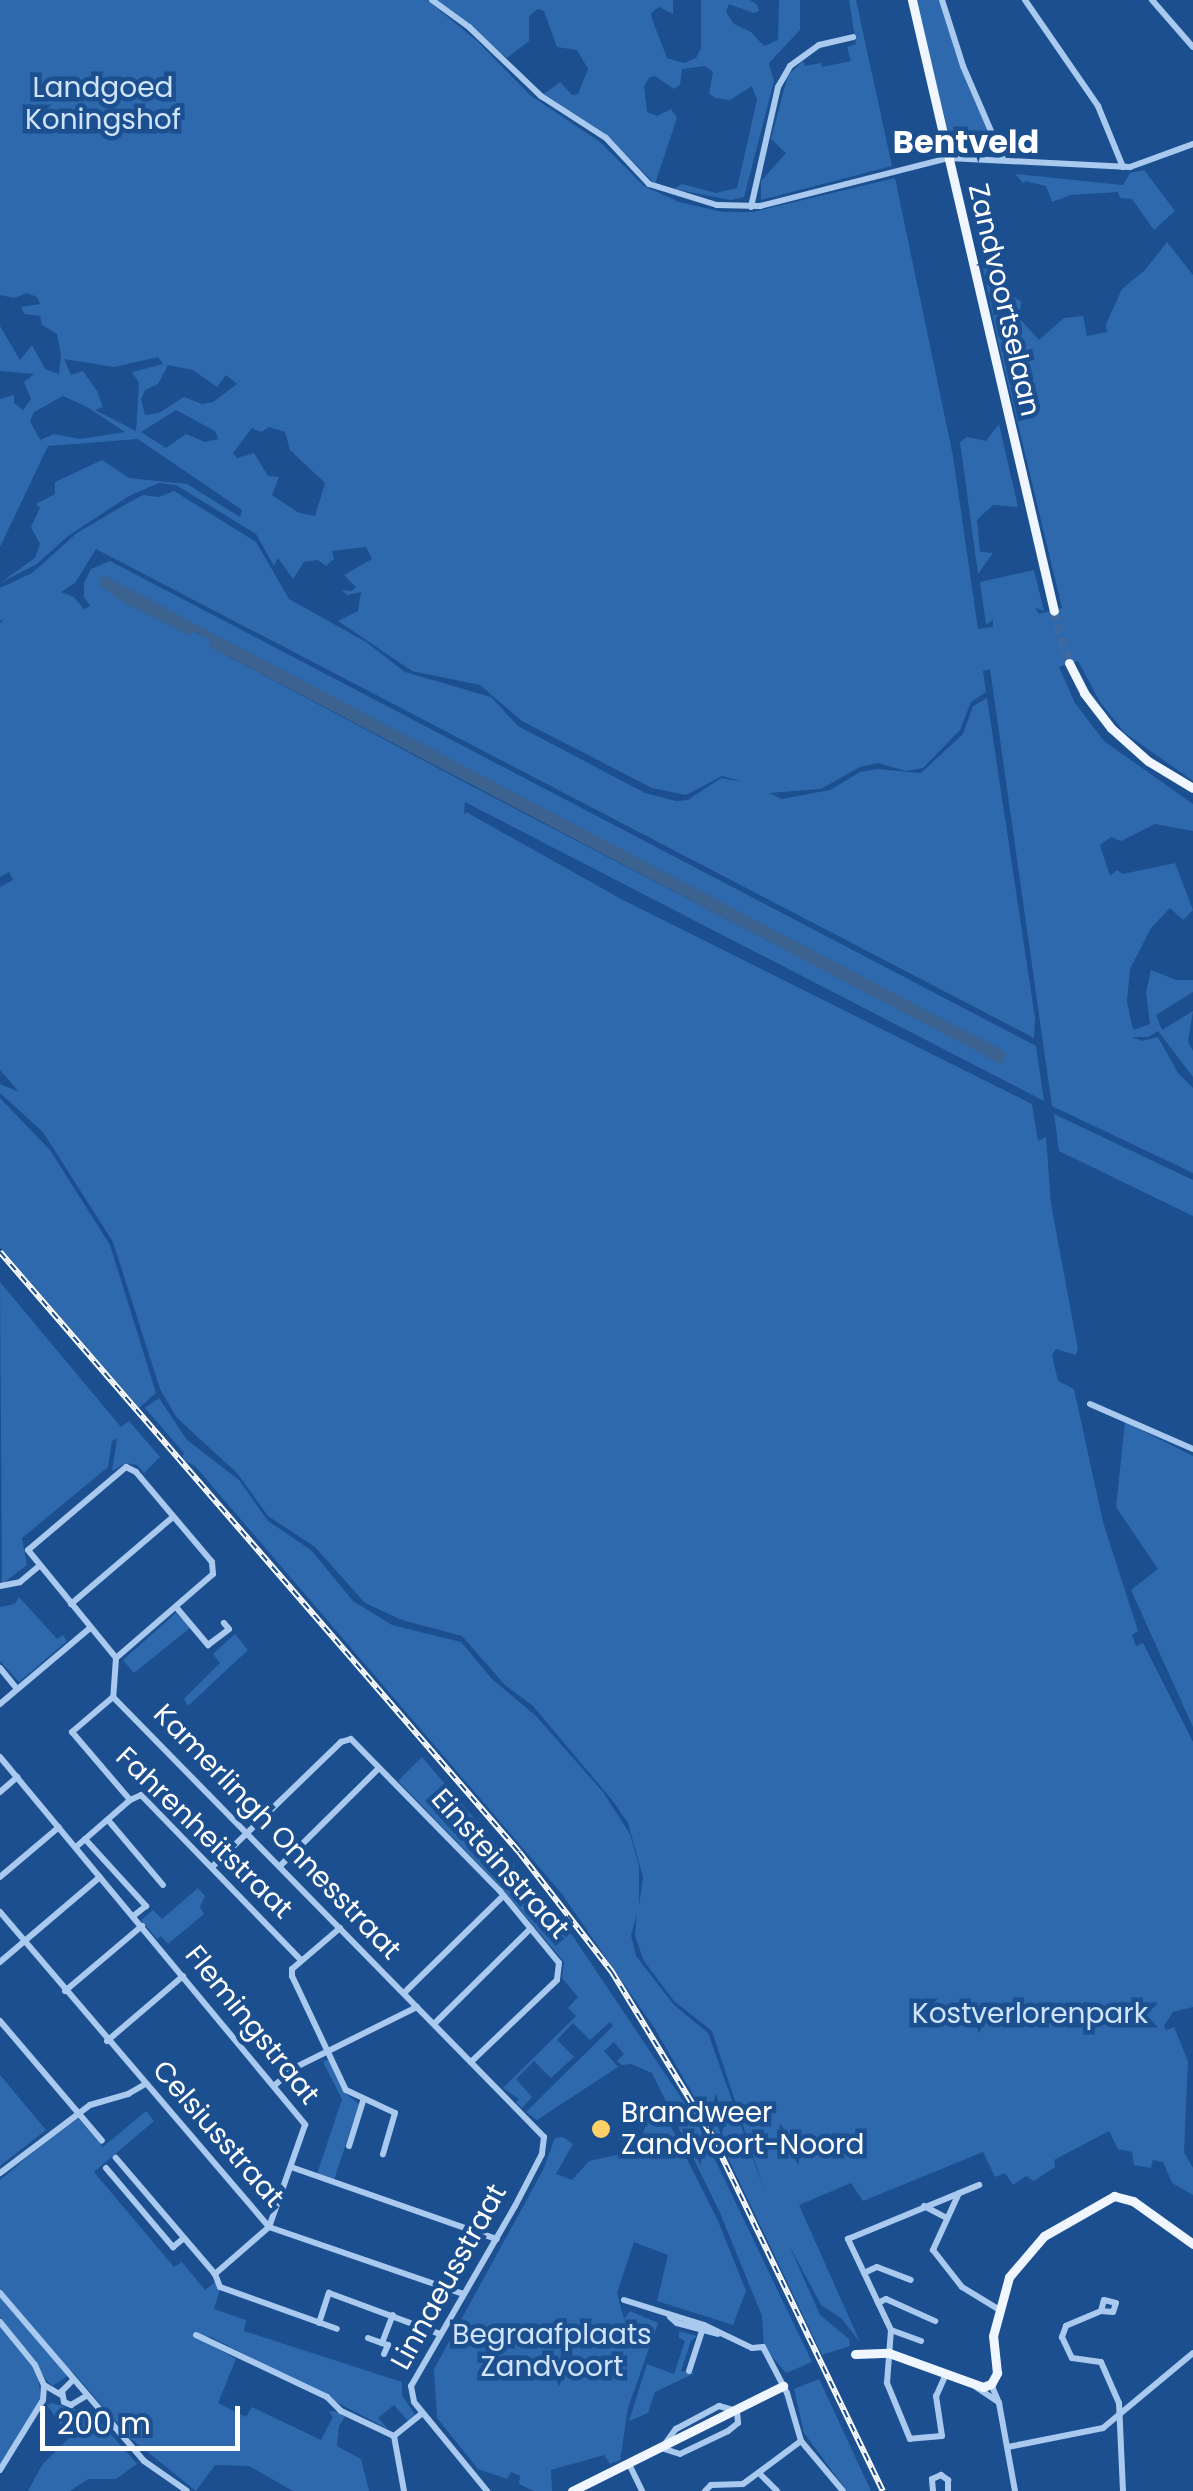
<!DOCTYPE html>
<style>
body{margin:0}
#map{position:relative;width:1193px;height:2491px;overflow:hidden;background:#1b4f8f;font-family:Poppins,sans-serif}
div>[style]{position:absolute}
.green>*{inset:0;background:#2e69ad}
.water>*{inset:0;background:#3c6290}
.major-tunnel>*{height:9px;margin-top:-4.5px;transform-origin:0;background:repeating-linear-gradient(90deg,#3d69a0 0 9px,transparent 0 13.5px)}
.minor>*{height:6px;margin:-3px;padding:0 3px;transform-origin:3px;border-radius:3px;background:#a9c9ee}
.major>*{height:9px;margin:-4.5px;padding:0 4.5px;transform-origin:4.5px;border-radius:4.5px;background:#f0f6ff}
.rail>*{height:6px;margin-top:-3px;transform-origin:0;background:repeating-linear-gradient(90deg,#1b4f8f 0 8px,#fff 0 16px);box-sizing:border-box;border-block:2px solid #fff}
.dots>*{width:28px;height:28px;translate:-50% -50%;box-sizing:border-box;border:5px solid #1b4f8f;border-radius:50%}
span{translate:-50% -50%;white-space:nowrap;text-align:center;line-height:1.15;-webkit-text-stroke:9px #1b4f8f;paint-order:stroke}
.park-label{font-size:28px;color:#cfe3fa}
.street-label{font-size:28px;color:#fff}
.poi-label{font-size:28px;color:#fff}
.left{translate:0 -50%;text-align:left}
.quarter-label{font-size:32px;color:#fff;font-weight:700}
.scale{position:absolute;left:40px;top:2406px;width:200px;height:45px;box-sizing:border-box;border:5px solid #fff;border-top:0;padding-left:12px;font-size:30px;line-height:35px;white-space:nowrap;color:#fff;-webkit-text-stroke:8px #1b4f8f;paint-order:stroke}
</style>
<div id="map">
<div class="green">
<div style="clip-path:polygon(evenodd,0 0,427px 0,477px 41px,530px 95px,600px 142px,644px 186px,679px 202px,723px 212px,753px 212px,895px 178px,953px 456px,978px 629px,993px 627px,993px 620px,986px 625px,980px 582px,1034px 570px,1044px 611px,1035px 608px,1039px 614px,1062px 608px,998px 341px,975px 228px,977px 197px,982px 203px,1000px 294px,1000px 275px,1011px 296px,1021px 301px,1020px 319px,1039px 340px,1064px 318px,1083px 316px,1087px 336px,1107px 332px,1106px 324px,1122px 289px,1145px 270px,1167px 242px,1193px 275px,1193px 781px,1125px 733px,1100px 702px,1078px 661px,1059px 667px,1075px 703px,1104px 741px,1193px 804px,1193px 831px,1155px 824px,1121px 841px,1111px 837px,1100px 845px,1110px 876px,1117px 870px,1123px 874px,1175px 863px,1193px 910px,1183px 920px,1170px 908px,1151px 928px,1130px 969px,1127px 1001px,1133px 1030px,1150px 1024px,1146px 992px,1151px 970px,1176px 980px,1193px 980px,1193px 992px,1156px 1015px,1162px 1030px,1193px 1011px,1188px 1042px,1193px 1051px,1193px 1077px,1158px 1031px,1148px 1037px,1131px 1037px,1142px 1041px,1158px 1037px,1178px 1073px,1193px 1088px,1193px 1173px,1052px 1106px,990px 669px,983px 671px,986px 692px,971px 702px,960px 730px,923px 768px,906px 771px,878px 763px,860px 767px,821px 789px,769px 793px,782px 799px,830px 790px,860px 772px,877px 769px,921px 773px,963px 734px,973px 706px,987px 698px,1035px 1018px,1034px 1038px,96px 549px,75px 583px,61px 592px,74px 597px,84px 609px,90px 606px,84px 597px,84px 583px,91px 569px,110px 561px,1036px 1046px,1044px 1101px,465px 802px,464px 815px,466px 812px,623px 900px,1032px 1104px,1038px 1141px,1046px 1137px,1051px 1204px,1078px 1349px,1076px 1355px,1056px 1349px,1052px 1355px,1058px 1381px,1074px 1389px,1103px 1522px,1138px 1631px,1132px 1635px,1136px 1646px,1143px 1643px,1193px 1742px,1193px 2007px,1173px 2012px,1164px 2026px,1166px 2030px,1174px 2027px,1188px 2061px,1184px 2152px,1193px 2168px,1193px 2195px,1172px 2183px,1163px 2162px,1153px 2160px,1151px 2168px,1134px 2165px,1132px 2152px,1118px 2149px,1109px 2131px,1054px 2160px,1055px 2167px,1034px 2181px,1026px 2176px,1013px 2185px,1005px 2173px,995px 2177px,983px 2152px,863px 2201px,851px 2183px,799px 2205px,860px 2342px,841px 2318px,821px 2305px,789px 2245px,820px 2315px,849px 2339px,850px 2346px,822px 2355px,720px 2141px,655px 2029px,562px 1894px,195px 1466px,182px 1459px,184px 1453px,145px 1408px,159px 1398px,187px 1440px,239px 1480px,268px 1521px,311px 1550px,353px 1601px,392px 1625px,461px 1642px,492px 1679px,536px 1716px,603px 1792px,630px 1834px,639px 1866px,639px 1907px,643px 1877px,628px 1823px,612px 1800px,533px 1706px,505px 1685px,462px 1636px,402px 1620px,365px 1603px,315px 1547px,268px 1516px,237px 1473px,177px 1418px,160px 1389px,113px 1242px,43px 1132px,0 1093px,0 1084px,19px 1092px,0 1070px,0 887px,13px 880px,9px 872px,0 877px,0 623px,5px 619px,0 621px,0 588px,32px 573px,77px 533px,126px 504px,143px 495px,159px 497px,174px 491px,256px 542px,289px 599px,366px 642px,405px 672px,491px 697px,518px 726px,645px 793px,676px 801px,688px 800px,721px 778px,743px 782px,722px 776px,686px 795px,652px 788px,522px 721px,480px 685px,412px 671px,338px 621px,358px 611px,361px 592px,347px 595px,342px 590px,352px 591px,356px 587px,344px 575px,372px 559px,366px 547px,332px 551px,334px 559px,326px 566px,318px 560px,304px 562px,293px 579px,278px 558px,274px 566px,256px 534px,176px 485px,159px 483px,129px 496px,68px 536px,37px 564px,0 583px,35px 558px,40px 544px,31px 527px,40px 508px,36px 504px,55px 494px,55px 482px,102px 460px,129px 478px,187px 484px,240px 517px,242px 510px,138px 439px,48px 446px,0 547px,0 399px,14px 395px,14px 403px,23px 410px,31px 399px,24px 382px,34px 374px,0 371px,0 326px,20px 360px,32px 345px,45px 369px,59px 374px,61px 354px,57px 334px,42px 325px,40px 316px,24px 314px,21px 307px,40px 304px,37px 297px,27px 293px,14px 298px,0 295px,0 0,158px 357px,163px 364px,132px 372px,139px 383px,136px 431px,95px 410px,103px 407px,97px 391px,83px 371px,71px 375px,64px 359px,114px 367px,158px 357px,0 0,168px 365px,193px 370px,217px 387px,226px 375px,237px 384px,213px 402px,202px 404px,184px 397px,159px 413px,145px 415px,141px 399px,145px 390px,158px 384px,168px 365px,0 0,63px 396px,87px 407px,125px 432px,80px 439px,54px 434px,40px 440px,30px 421px,34px 412px,63px 396px,0 0,176px 410px,215px 431px,218px 439px,205px 442px,186px 434px,166px 448px,141px 432px,176px 410px,0 0,269px 427px,285px 432px,290px 450px,325px 483px,315px 516px,299px 513px,272px 495px,279px 477px,268px 476px,254px 453px,237px 458px,233px 453px,252px 428px,261px 432px,269px 427px,0 0,104px 576px,1006px 1053px,1002px 1063px,464px 782px,209px 646px,210px 640px,195px 632px,126px 604px,104px 576px,0 0,637px 1914px,635px 1936px,644px 1961px,674px 2001px,712px 2031px,766px 2195px,708px 2033px,674px 2005px,636px 1956px,631px 1935px,637px 1914px)"></div>
<div style="clip-path:polygon(437px 0,673px 0,673px 14px,659px 7px,651px 13px,652px 19px,667px 58px,684px 63px,696px 58px,701px 48px,701px 0,750px 0,757px 5px,759px 11px,754px 13px,729px 4px,726px 12px,734px 24px,751px 32px,764px 46px,778px 40px,779px 0,800px 0,800px 30px,769px 63px,774px 81px,744px 197px,731px 200px,674px 189px,682px 184px,716px 193px,737px 188px,757px 100px,752px 86px,730px 100px,716px 98px,709px 94px,713px 72px,705px 66px,682px 69px,680px 85px,674px 89px,655px 76px,649px 78px,644px 86px,647px 112px,657px 116px,671px 109px,677px 118px,655px 184px,610px 138px,544px 94px,560px 82px,572px 95px,578px 94px,588px 69px,577px 50px,557px 47px,544px 11px,538px 9px,529px 16px,529px 41px,507px 58px)"></div>
<div style="clip-path:polygon(849px 0,856px 0,892px 166px,761px 200px,761px 181px,786px 153px,771px 139px,788px 75px,803px 61px,805px 66px,821px 63px,822px 67px,851px 61px,847px 47px,856px 44px)"></div>
<div style="clip-path:polygon(916px 0,940px 0,996px 153px,960px 153px,952px 148px)"></div>
<div style="clip-path:polygon(1144px 170px,1175px 211px,1154px 230px,1132px 199px,1120px 198px,1118px 192px,1071px 195px,1052px 202px,1046px 186px,1025px 181px,1024px 184px,1015px 174px,1123px 185px,1130px 173px)"></div>
<div style="clip-path:polygon(999px 424px,1018px 507px,993px 505px,977px 520px,980px 552px,993px 553px,978px 574px,960px 442px,967px 437px,986px 441px)"></div>
<div style="clip-path:polygon(0 1098px,50px 1150px,110px 1245px,156px 1393px,139px 1408px,0 1247px)"></div>
<div style="clip-path:polygon(1054px 1114px,1193px 1180px,1193px 1216px,1059px 1151px)"></div>
<div style="clip-path:polygon(0 1282px,121px 1427px,129px 1421px,160px 1457px,144px 1473px,137px 1465px,126px 1463px,112px 1471px,117px 1438px,112px 1441px,108px 1467px,22px 1538px,27px 1565px,2px 1584px)"></div>
<div style="clip-path:polygon(1125px 1422px,1193px 1456px,1193px 1727px,1131px 1590px,1158px 1569px,1116px 1507px)"></div>
<div style="clip-path:polygon(19px 1597px,57px 1639px,63px 1635px,67px 1641px,19px 1682px,0 1661px,0 1607px,15px 1604px)"></div>
<div style="clip-path:polygon(176px 1613px,190px 1628px,134px 1673px,123px 1660px)"></div>
<div style="clip-path:polygon(235px 1634px,248px 1650px,188px 1706px,184px 1699px,220px 1663px,213px 1654px)"></div>
<div style="clip-path:polygon(422px 1757px,568px 1929px,696px 2120px,812px 2362px,786px 2373px,764px 2347px,762px 2316px,720px 2213px,652px 2073px,631px 2064px,622px 2065px,617px 2061px,624px 2054px,614px 2042px,604px 2051px,618px 2067px,537px 2120px,526px 2112px,613px 2026px,610px 2022px,590px 2040px,573px 2023px,557px 2040px,574px 2057px,551px 2078px,534px 2061px,516px 2079px,532px 2097px,522px 2108px,516px 2102px,519px 2099px,503px 2088px,576px 2016px,568px 2008px,578px 1997px,562px 1978px,564px 1962px,502px 1888px,398px 1781px)"></div>
<div style="clip-path:polygon(198px 1888px,205px 1896px,200px 1907px,204px 1914px,168px 1944px,161px 1936px,157px 1939px,141px 1920px,153px 1910px,162px 1919px)"></div>
<div style="clip-path:polygon(329px 2059px,345px 2093px,359px 2104px,334px 2180px,317px 2174px,342px 2099px,323px 2062px)"></div>
<div style="clip-path:polygon(0 2075px,46px 2130px,0 2166px)"></div>
<div style="clip-path:polygon(146px 2111px,154px 2121px,94px 2172px,174px 2267px,182px 2262px,205px 2290px,215px 2282px,220px 2289px,214px 2309px,246px 2320px,244px 2331px,402px 2382px,402px 2395px,415px 2415px,408px 2421px,394px 2405px,378px 2418px,388px 2429px,211px 2337px,195px 2336px,236px 2359px,218px 2403px,246px 2417px,252px 2407px,321px 2440px,333px 2417px,329px 2412px,335px 2411px,345px 2417px,339px 2426px,337px 2446px,361px 2459px,369px 2491px,293px 2491px,249px 2466px,215px 2465px,196px 2491px,130px 2438px,73px 2372px,53px 2386px,48px 2382px,0 2317px,0 2180px,76px 2116px,103px 2147px)"></div>
<div style="clip-path:polygon(664px 2113px,718px 2221px,746px 2291px,733px 2325px,657px 2301px,668px 2255px,634px 2242px,617px 2293px,624px 2319px,630px 2311px,658px 2323px,628px 2408px,620px 2460px,610px 2464px,604px 2455px,551px 2470px,552px 2491px,534px 2491px,519px 2484px,520px 2476px,511px 2472px,507px 2479px,478px 2469px,437px 2418px,434px 2369px,543px 2170px,555px 2138px,563px 2137px,573px 2144px,556px 2174px,572px 2180px,589px 2161px,621px 2154px,635px 2159px,647px 2121px)"></div>
<div style="clip-path:polygon(0 2324px,37px 2372px,40px 2392px,40px 2401px,0 2469px)"></div>
<div style="clip-path:polygon(679px 2331px,697px 2336px,691px 2341px,681px 2371px,695px 2373px,655px 2392px,648px 2413px,629px 2421px,647px 2364px,674px 2374px,685px 2341px,679px 2338px)"></div>
<div style="clip-path:polygon(819px 2379px,834px 2411px,871px 2491px,847px 2491px,804px 2433px,794px 2389px)"></div>
<div style="clip-path:polygon(52px 2403px,93px 2414px,137px 2464px,116px 2479px,88px 2479px,70px 2491px,28px 2491px,42px 2465px,75px 2432px,71px 2424px,60px 2424px,47px 2405px)"></div>
</div>
<div class="water">
<div style="clip-path:polygon(103px 575px,1007px 1053px,1001px 1064px,209px 646px,209px 640px,196px 632px,186px 634px,126px 604px,99px 585px)"></div>
</div>
<div class="major-tunnel">
<div style="left:1054px;top:611px;width:54px;rotate:73.9deg"></div>
</div>
<div class="minor">
<div style="left:432px;top:0;width:46px;rotate:36.1deg"></div>
<div style="left:469px;top:27px;width:100px;rotate:43.8deg"></div>
<div style="left:541px;top:96px;width:77px;rotate:32.9deg"></div>
<div style="left:606px;top:138px;width:63px;rotate:46.9deg"></div>
<div style="left:649px;top:184px;width:71px;rotate:17.2deg"></div>
<div style="left:717px;top:205px;width:43px;rotate:1.3deg"></div>
<div style="left:760px;top:206px;width:194px;rotate:-14.3deg"></div>
<div style="left:948px;top:158px;width:182px;rotate:2.8deg"></div>
<div style="left:1130px;top:167px;width:67px;rotate:-20.1deg"></div>
<div style="left:942px;top:0;width:69px;rotate:72.3deg"></div>
<div style="left:963px;top:66px;width:101px;rotate:66.7deg"></div>
<div style="left:1025px;top:0;width:129px;rotate:55.4deg"></div>
<div style="left:1098px;top:106px;width:66px;rotate:67.7deg"></div>
<div style="left:1152px;top:0;width:62px;rotate:48.9deg"></div>
<div style="left:751px;top:207px;width:123px;rotate:-77.3deg"></div>
<div style="left:778px;top:87px;width:24px;rotate:-60deg"></div>
<div style="left:790px;top:66px;width:36px;rotate:-36deg"></div>
<div style="left:819px;top:45px;width:35px;rotate:-13deg"></div>
<div style="left:1090px;top:1404px;width:112px;rotate:23.6deg"></div>
<div style="left:0;top:1586px;width:20px;rotate:-11deg"></div>
<div style="left:20px;top:1582px;width:25px;rotate:-40deg"></div>
<div style="left:71px;top:1604px;width:134px;rotate:-40.5deg"></div>
<div style="left:176px;top:1607px;width:50px;rotate:49.9deg"></div>
<div style="left:208px;top:1645px;width:26px;rotate:-37deg"></div>
<div style="left:229px;top:1629px;width:8px;rotate:-130deg"></div>
<div style="left:116px;top:1658px;width:128px;rotate:-40.9deg"></div>
<div style="left:213px;top:1574px;width:12px;rotate:-95deg"></div>
<div style="left:212px;top:1562px;width:118px;rotate:-130.2deg"></div>
<div style="left:136px;top:1472px;width:11px;rotate:-153deg"></div>
<div style="left:126px;top:1467px;width:128px;rotate:139.7deg"></div>
<div style="left:28px;top:1550px;width:139px;rotate:50.8deg"></div>
<div style="left:116px;top:1658px;width:39px;rotate:94deg"></div>
<div style="left:113px;top:1697px;width:616px;rotate:45.59deg"></div>
<div style="left:544px;top:2137px;width:17px;rotate:97deg"></div>
<div style="left:542px;top:2154px;width:59px;rotate:117.4deg"></div>
<div style="left:515px;top:2206px;width:208px;rotate:120deg"></div>
<div style="left:411px;top:2386px;width:16px;rotate:79deg"></div>
<div style="left:414px;top:2402px;width:115px;rotate:50.6deg"></div>
<div style="left:0;top:1668px;width:27px;rotate:51deg"></div>
<div style="left:113px;top:1697px;width:54px;rotate:139.5deg"></div>
<div style="left:72px;top:1732px;width:89px;rotate:49.5deg"></div>
<div style="left:130px;top:1800px;width:12px;rotate:-24deg"></div>
<div style="left:141px;top:1795px;width:230px;rotate:45.9deg"></div>
<div style="left:0;top:1704px;width:118px;rotate:-40.2deg"></div>
<div style="left:0;top:1757px;width:478px;rotate:50.3deg"></div>
<div style="left:305px;top:2125px;width:108px;rotate:109.4deg"></div>
<div style="left:269px;top:2227px;width:72px;rotate:139deg"></div>
<div style="left:215px;top:2274px;width:153px;rotate:-130.5deg"></div>
<div style="left:0;top:1792px;width:23px;rotate:-41deg"></div>
<div style="left:108px;top:1820px;width:85px;rotate:49.8deg"></div>
<div style="left:85px;top:1839px;width:91px;rotate:47.7deg"></div>
<div style="left:146px;top:1906px;width:16px;rotate:142deg"></div>
<div style="left:76px;top:1847px;width:72px;rotate:-41deg"></div>
<div style="left:280px;top:1866px;width:139px;rotate:-44.7deg"></div>
<div style="left:212px;top:1867px;width:180px;rotate:-44.1deg"></div>
<div style="left:341px;top:1742px;width:10px;rotate:-17deg"></div>
<div style="left:351px;top:1739px;width:213px;rotate:45.6deg"></div>
<div style="left:500px;top:1891px;width:93px;rotate:50.7deg"></div>
<div style="left:559px;top:1963px;width:17px;rotate:97deg"></div>
<div style="left:557px;top:1980px;width:119px;rotate:136.4deg"></div>
<div style="left:0;top:1877px;width:77px;rotate:-40.3deg"></div>
<div style="left:0;top:1912px;width:414px;rotate:49.5deg"></div>
<div style="left:269px;top:2227px;width:206px;rotate:19deg"></div>
<div style="left:340px;top:1928px;width:63px;rotate:139.5deg"></div>
<div style="left:292px;top:1969px;width:7px;rotate:90deg"></div>
<div style="left:292px;top:1976px;width:126px;rotate:64.7deg"></div>
<div style="left:346px;top:2090px;width:54px;rotate:25.1deg"></div>
<div style="left:395px;top:2113px;width:43px;rotate:106.3deg"></div>
<div style="left:0;top:1962px;width:131px;rotate:-40.4deg"></div>
<div style="left:65px;top:1991px;width:101px;rotate:-40.2deg"></div>
<div style="left:404px;top:1993px;width:139px;rotate:-44.4deg"></div>
<div style="left:0;top:2021px;width:157px;rotate:49.6deg"></div>
<div style="left:434px;top:2024px;width:136px;rotate:-44.7deg"></div>
<div style="left:107px;top:2041px;width:100px;rotate:-40.5deg"></div>
<div style="left:275px;top:2085px;width:28px;rotate:-41deg"></div>
<div style="left:296px;top:2067px;width:135px;rotate:-26.4deg"></div>
<div style="left:349px;top:2146px;width:47px;rotate:-72.7deg"></div>
<div style="left:291px;top:2167px;width:218px;rotate:19.3deg"></div>
<div style="left:106px;top:2168px;width:104px;rotate:49.7deg"></div>
<div style="left:173px;top:2247px;width:14px;rotate:-39deg"></div>
<div style="left:0;top:2173px;width:113px;rotate:-37.1deg"></div>
<div style="left:90px;top:2105px;width:40px;rotate:-16deg"></div>
<div style="left:128px;top:2094px;width:20px;rotate:-30deg"></div>
<div style="left:959px;top:2193px;width:63px;rotate:114.5deg"></div>
<div style="left:933px;top:2250px;width:47px;rotate:51.9deg"></div>
<div style="left:962px;top:2287px;width:42px;rotate:31.4deg"></div>
<div style="left:924px;top:2206px;width:26px;rotate:28deg"></div>
<div style="left:864px;top:2273px;width:14px;rotate:-25deg"></div>
<div style="left:877px;top:2267px;width:36px;rotate:21deg"></div>
<div style="left:215px;top:2274px;width:14px;rotate:69deg"></div>
<div style="left:220px;top:2287px;width:124px;rotate:19.7deg"></div>
<div style="left:0;top:2293px;width:221px;rotate:49.4deg"></div>
<div style="left:144px;top:2461px;width:52px;rotate:34.9deg"></div>
<div style="left:624px;top:2300px;width:84px;rotate:17.4deg"></div>
<div style="left:704px;top:2325px;width:53px;rotate:25.6deg"></div>
<div style="left:752px;top:2348px;width:11px;rotate:-5deg"></div>
<div style="left:763px;top:2347px;width:52px;rotate:62.4deg"></div>
<div style="left:787px;top:2393px;width:50px;rotate:73.7deg"></div>
<div style="left:801px;top:2441px;width:65px;rotate:50deg"></div>
<div style="left:878px;top:2303px;width:9px;rotate:-27deg"></div>
<div style="left:886px;top:2299px;width:54px;rotate:24.2deg"></div>
<div style="left:1101px;top:2311px;width:11px;rotate:-75deg"></div>
<div style="left:1104px;top:2300px;width:12px;rotate:14deg"></div>
<div style="left:1116px;top:2303px;width:9px;rotate:108deg"></div>
<div style="left:1113px;top:2312px;width:12px;rotate:-175deg"></div>
<div style="left:1101px;top:2311px;width:38px;rotate:157deg"></div>
<div style="left:1066px;top:2326px;width:12px;rotate:110deg"></div>
<div style="left:1062px;top:2337px;width:23px;rotate:65deg"></div>
<div style="left:1072px;top:2358px;width:29px;rotate:8deg"></div>
<div style="left:1101px;top:2362px;width:45px;rotate:66.3deg"></div>
<div style="left:1119px;top:2403px;width:88px;rotate:87.4deg"></div>
<div style="left:670px;top:2317px;width:9px;rotate:41deg"></div>
<div style="left:677px;top:2323px;width:42px;rotate:15deg"></div>
<div style="left:0;top:2322px;width:55px;rotate:50.9deg"></div>
<div style="left:35px;top:2365px;width:22px;rotate:66deg"></div>
<div style="left:44px;top:2385px;width:20px;rotate:30deg"></div>
<div style="left:319px;top:2323px;width:32px;rotate:-72deg"></div>
<div style="left:329px;top:2293px;width:118px;rotate:20.3deg"></div>
<div style="left:891px;top:2330px;width:32px;rotate:20deg"></div>
<div style="left:196px;top:2335px;width:145px;rotate:25.3deg"></div>
<div style="left:327px;top:2397px;width:20px;rotate:45deg"></div>
<div style="left:341px;top:2411px;width:59px;rotate:25.3deg"></div>
<div style="left:368px;top:2338px;width:15px;rotate:20deg"></div>
<div style="left:384px;top:2354px;width:10px;rotate:-66deg"></div>
<div style="left:388px;top:2345px;width:6px;rotate:-162deg"></div>
<div style="left:382px;top:2343px;width:30px;rotate:-69deg"></div>
<div style="left:689px;top:2371px;width:42px;rotate:-72deg"></div>
<div style="left:946px;top:2374px;width:24px;rotate:114deg"></div>
<div style="left:936px;top:2396px;width:40px;rotate:81.5deg"></div>
<div style="left:942px;top:2436px;width:32px;rotate:175deg"></div>
<div style="left:910px;top:2439px;width:61px;rotate:-112.3deg"></div>
<div style="left:887px;top:2383px;width:53px;rotate:-85.7deg"></div>
<div style="left:891px;top:2330px;width:101px;rotate:-115.3deg"></div>
<div style="left:848px;top:2239px;width:142px;rotate:-22.4deg"></div>
<div style="left:73px;top:2380px;width:16px;rotate:135deg"></div>
<div style="left:62px;top:2391px;width:11px;rotate:80deg"></div>
<div style="left:64px;top:2402px;width:8px;rotate:23deg"></div>
<div style="left:71px;top:2405px;width:17px;rotate:-31deg"></div>
<div style="left:991px;top:2384px;width:21px;rotate:67deg"></div>
<div style="left:999px;top:2403px;width:89px;rotate:79.7deg"></div>
<div style="left:976px;top:2387px;width:27px;rotate:34deg"></div>
<div style="left:719px;top:2406px;width:19px;rotate:16deg"></div>
<div style="left:737px;top:2411px;width:12px;rotate:85deg"></div>
<div style="left:738px;top:2423px;width:13px;rotate:141deg"></div>
<div style="left:728px;top:2431px;width:53px;rotate:154.4deg"></div>
<div style="left:680px;top:2454px;width:19px;rotate:-162deg"></div>
<div style="left:662px;top:2448px;width:24px;rotate:-54deg"></div>
<div style="left:676px;top:2429px;width:49px;rotate:-28.1deg"></div>
<div style="left:394px;top:2436px;width:56px;rotate:79.7deg"></div>
<div style="left:394px;top:2436px;width:36px;rotate:-39deg"></div>
<div style="left:1008px;top:2447px;width:97px;rotate:-11.3deg"></div>
<div style="left:1103px;top:2428px;width:117px;rotate:-39.8deg"></div>
<div style="left:629px;top:2464px;width:30px;rotate:64deg"></div>
<div style="left:0;top:2470px;width:82px;rotate:-58.4deg"></div>
<div style="left:43px;top:2400px;width:15px;rotate:-86deg"></div>
<div style="left:760px;top:2474px;width:24px;rotate:45deg"></div>
<div style="left:705px;top:2491px;width:8px;rotate:-45deg"></div>
<div style="left:711px;top:2485px;width:32px;rotate:-2deg"></div>
<div style="left:743px;top:2484px;width:72px;rotate:-36.6deg"></div>
<div style="left:933px;top:2491px;width:12px;rotate:-95deg"></div>
<div style="left:932px;top:2479px;width:10px;rotate:-24deg"></div>
<div style="left:941px;top:2475px;width:9px;rotate:36deg"></div>
<div style="left:948px;top:2480px;width:11px;rotate:90deg"></div>
</div>
<div class="major">
<div style="left:912px;top:0;width:627px;rotate:76.92deg"></div>
<div style="left:1069px;top:663px;width:34px;rotate:63deg"></div>
<div style="left:1084px;top:693px;width:44px;rotate:52.4deg"></div>
<div style="left:1111px;top:728px;width:50px;rotate:41.7deg"></div>
<div style="left:1148px;top:761px;width:52px;rotate:31deg"></div>
<div style="left:855px;top:2354px;width:34px;rotate:-2deg"></div>
<div style="left:889px;top:2353px;width:100px;rotate:19.9deg"></div>
<div style="left:983px;top:2387px;width:9px;rotate:-21deg"></div>
<div style="left:991px;top:2384px;width:13px;rotate:-61deg"></div>
<div style="left:997px;top:2373px;width:37px;rotate:-96deg"></div>
<div style="left:993px;top:2336px;width:61px;rotate:-74.8deg"></div>
<div style="left:1009px;top:2277px;width:54px;rotate:-49.5deg"></div>
<div style="left:1044px;top:2236px;width:81px;rotate:-29.7deg"></div>
<div style="left:1114px;top:2196px;width:20px;rotate:15deg"></div>
<div style="left:1133px;top:2201px;width:74px;rotate:35.6deg"></div>
<div style="left:572px;top:2491px;width:236px;rotate:-26.5deg"></div>
</div>
<div class="rail">
<div style="left:0;top:1252px;width:793px;rotate:49.14deg"></div>
<div style="left:519px;top:1852px;width:152px;rotate:52.2deg"></div>
<div style="left:612px;top:1972px;width:192px;rotate:58.6deg"></div>
<div style="left:712px;top:2136px;width:394px;rotate:64.3deg"></div>
</div>
<div class="dots">
<div style="left:601px;top:2129px;background:#ffd166"></div>
</div>
<div class="park-label">
<span style="left:103px;top:104px">Landgoed<br>Koningshof</span>
<span style="left:1030px;top:2014px">Kostverlorenpark</span>
<span style="left:552px;top:2351px">Begraafplaats<br>Zandvoort</span>
</div>
<div class="street-label">
<span style="left:1004px;top:300px;rotate:77deg">Zandvoortselaan</span>
<span style="left:277px;top:1832px;rotate:46deg">Kamerlingh Onnesstraat</span>
<span style="left:204px;top:1833px;rotate:44deg">Fahrenheitstraat</span>
<span style="left:500px;top:1864px;rotate:48deg">Einsteinstraat</span>
<span style="left:252px;top:2025px;rotate:51deg">Flemingstraat</span>
<span style="left:218px;top:2134px;rotate:49deg">Celsiusstraat</span>
<span style="left:449px;top:2277px;rotate:-61deg">Linnaeusstraat</span>
</div>
<div class="poi-label">
<span class="left" style="left:621px;top:2129px">Brandweer<br>Zandvoort-Noord</span>
</div>
<div class="quarter-label">
<span style="left:966px;top:142px">Bentveld</span>
</div>
<div class="scale">200 m</div>
</div>
